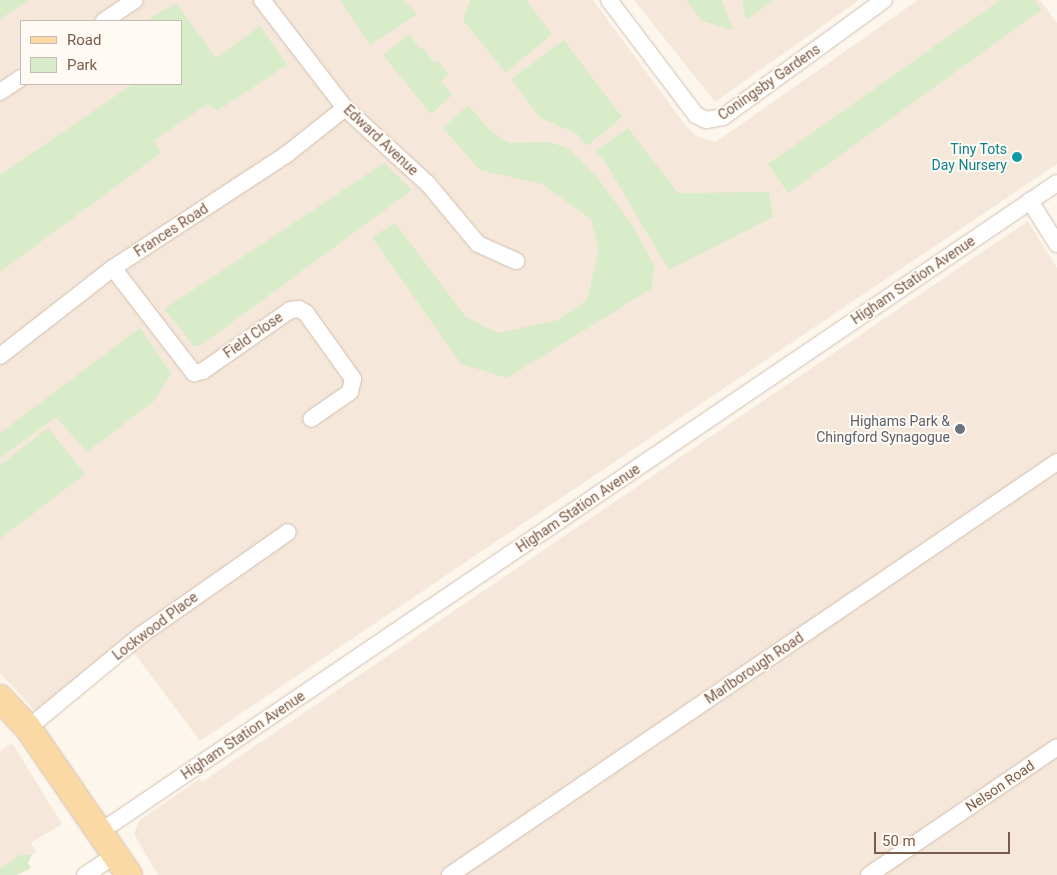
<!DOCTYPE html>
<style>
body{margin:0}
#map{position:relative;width:1057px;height:875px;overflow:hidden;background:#fdf6ec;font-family:Roboto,sans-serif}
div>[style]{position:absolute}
.residential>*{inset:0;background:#f5e8da}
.green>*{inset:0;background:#d8ecc9}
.roads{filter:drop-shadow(0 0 1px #d1beb0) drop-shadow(0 0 1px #d1beb0)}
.street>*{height:16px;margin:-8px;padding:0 8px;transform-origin:8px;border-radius:8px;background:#fff}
.primary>*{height:26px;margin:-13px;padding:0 13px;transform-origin:13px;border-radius:13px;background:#fbd9a5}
.dots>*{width:14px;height:14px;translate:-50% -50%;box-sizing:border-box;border:2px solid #fffaf3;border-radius:50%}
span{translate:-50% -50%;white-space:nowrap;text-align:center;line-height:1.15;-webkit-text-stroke:4px #fffaf3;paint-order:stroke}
.street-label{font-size:14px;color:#7a5c4d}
.culture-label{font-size:14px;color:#0d838f}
.right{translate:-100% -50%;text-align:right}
.worship-label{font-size:14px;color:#5b616d}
.legend{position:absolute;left:20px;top:20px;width:162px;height:65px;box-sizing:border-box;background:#fffaf3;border:1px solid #cabbb1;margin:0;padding:6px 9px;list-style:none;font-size:15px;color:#7a5c4d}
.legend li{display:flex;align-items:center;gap:10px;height:25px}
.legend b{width:25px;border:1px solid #cabbb1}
.scale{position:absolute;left:874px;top:832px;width:136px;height:22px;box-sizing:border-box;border:2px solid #7a5c4d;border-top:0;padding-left:6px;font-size:15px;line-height:18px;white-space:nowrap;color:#7a5c4d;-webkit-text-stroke:4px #fffaf3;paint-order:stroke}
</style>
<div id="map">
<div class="residential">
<div style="clip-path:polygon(evenodd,0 0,593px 0,686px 126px,696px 136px,716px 142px,918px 0,1040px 0,1057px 23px,1057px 164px,200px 741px,125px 641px,37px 713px,0 673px,0 0,21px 21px,181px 21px,181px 84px,21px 84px,21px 21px)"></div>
<div style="clip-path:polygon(634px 0,859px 0,715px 102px)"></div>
<div style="clip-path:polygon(1028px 221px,1057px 268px,1057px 875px,158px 875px,134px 834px,140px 820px,199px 779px,202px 782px)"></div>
<div style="clip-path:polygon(12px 743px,62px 824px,31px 843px,36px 852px,0 875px,0 751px)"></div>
</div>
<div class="green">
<div style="clip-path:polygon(0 0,29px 0,0 19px)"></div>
<div style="clip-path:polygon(340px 0,403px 0,417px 14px,370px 45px)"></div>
<div style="clip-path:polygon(470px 0,526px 0,552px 34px,506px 73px,463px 20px)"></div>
<div style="clip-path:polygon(686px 0,722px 0,733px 30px,702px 21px)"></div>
<div style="clip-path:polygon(742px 0,774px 0,746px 20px)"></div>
<div style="clip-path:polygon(1000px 0,1035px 0,1041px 10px,788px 193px,768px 164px)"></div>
<div style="clip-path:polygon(176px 3px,216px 58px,260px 26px,287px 65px,217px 111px,208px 104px,154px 140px,161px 153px,0 272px,0 175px,133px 84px,181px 84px,181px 21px,146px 21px)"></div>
<div style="clip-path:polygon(409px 34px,419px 48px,424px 49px,433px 61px,438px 61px,448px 74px,441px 81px,452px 95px,431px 114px,383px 55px)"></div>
<div style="clip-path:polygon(564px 40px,622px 117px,587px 146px,576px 133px,540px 118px,511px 79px)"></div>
<div style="clip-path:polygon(468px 105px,489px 129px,508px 143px,550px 142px,569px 149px,597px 177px,632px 225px,654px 265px,652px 288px,507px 378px,461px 364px,372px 237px,395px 223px,466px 317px,497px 333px,558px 320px,587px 300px,599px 249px,591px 219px,542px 184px,480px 170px,443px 128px)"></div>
<div style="clip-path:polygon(628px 128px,678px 193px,769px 192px,773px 217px,669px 270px,604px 160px,594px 152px)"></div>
<div style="clip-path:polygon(384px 163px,412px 190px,200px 346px,194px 346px,164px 309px)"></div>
<div style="clip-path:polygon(140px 328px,171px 373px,155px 400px,87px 452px,56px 417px,0 458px,0 433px)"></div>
<div style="clip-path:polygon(48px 428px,85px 474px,0 539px,0 465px)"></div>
<div style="clip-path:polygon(20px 855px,32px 855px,28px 863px,31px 868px,17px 875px,0 875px,0 869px)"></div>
</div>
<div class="roads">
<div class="street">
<div style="left:262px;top:0;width:136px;rotate:52.5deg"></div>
<div style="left:345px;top:108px;width:113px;rotate:42.5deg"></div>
<div style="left:428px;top:184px;width:78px;rotate:50.2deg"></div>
<div style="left:478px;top:244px;width:42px;rotate:24.1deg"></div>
<div style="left:609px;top:0;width:144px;rotate:52.9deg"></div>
<div style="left:696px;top:115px;width:11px;rotate:27deg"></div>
<div style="left:706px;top:120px;width:17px;rotate:-10deg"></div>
<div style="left:723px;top:117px;width:199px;rotate:-36deg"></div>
<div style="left:104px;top:21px;width:37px;rotate:-34deg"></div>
<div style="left:0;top:92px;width:25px;rotate:-34deg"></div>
<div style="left:1030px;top:201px;width:51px;rotate:57.9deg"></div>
<div style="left:113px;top:268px;width:133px;rotate:52.4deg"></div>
<div style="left:194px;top:373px;width:9px;rotate:-13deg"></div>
<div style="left:203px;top:371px;width:106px;rotate:-35deg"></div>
<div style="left:290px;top:310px;width:9px;rotate:-6deg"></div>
<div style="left:299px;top:309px;width:8px;rotate:30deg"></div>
<div style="left:306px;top:313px;width:81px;rotate:54.5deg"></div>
<div style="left:353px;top:379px;width:13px;rotate:103deg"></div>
<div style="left:350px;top:392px;width:47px;rotate:145.3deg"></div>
<div style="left:0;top:356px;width:143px;rotate:-37.9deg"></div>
<div style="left:113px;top:268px;width:208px;rotate:-33.2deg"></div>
<div style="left:287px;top:154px;width:74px;rotate:-38.4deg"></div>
<div style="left:28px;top:728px;width:146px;rotate:-39.5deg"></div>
<div style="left:141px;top:635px;width:179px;rotate:-35deg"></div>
<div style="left:100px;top:832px;width:1156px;rotate:-34.14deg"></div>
<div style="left:85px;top:875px;width:37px;rotate:-33deg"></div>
<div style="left:450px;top:875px;width:734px;rotate:-34.23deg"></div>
<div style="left:869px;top:875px;width:227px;rotate:-34.2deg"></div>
</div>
<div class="primary">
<div style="left:0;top:698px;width:41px;rotate:47deg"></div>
<div style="left:28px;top:728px;width:178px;rotate:55.5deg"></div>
</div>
</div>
<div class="dots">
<div style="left:1017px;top:157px;background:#0f9aa8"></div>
<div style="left:960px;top:429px;background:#6b7280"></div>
</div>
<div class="street-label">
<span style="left:769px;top:82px;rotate:-35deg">Coningsby Gardens</span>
<span style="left:381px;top:140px;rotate:43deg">Edward Avenue</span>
<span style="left:171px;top:230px;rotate:-33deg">Frances Road</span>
<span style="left:913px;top:280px;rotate:-34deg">Higham Station Avenue</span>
<span style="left:253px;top:335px;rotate:-35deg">Field Close</span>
<span style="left:578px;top:508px;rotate:-34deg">Higham Station Avenue</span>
<span style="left:155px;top:626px;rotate:-37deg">Lockwood Place</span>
<span style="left:754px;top:668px;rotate:-34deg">Marlborough Road</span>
<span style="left:243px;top:735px;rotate:-34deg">Higham Station Avenue</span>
<span style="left:1000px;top:786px;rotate:-34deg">Nelson Road</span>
</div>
<div class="culture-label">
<span class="right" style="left:1007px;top:157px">Tiny Tots<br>Day Nursery</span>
</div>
<div class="worship-label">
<span class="right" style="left:950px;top:429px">Highams Park &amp;<br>Chingford Synagogue</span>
</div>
<ul class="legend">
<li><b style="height:6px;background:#fbd9a5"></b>Road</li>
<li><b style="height:14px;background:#d8ecc9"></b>Park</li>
</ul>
<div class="scale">50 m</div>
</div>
